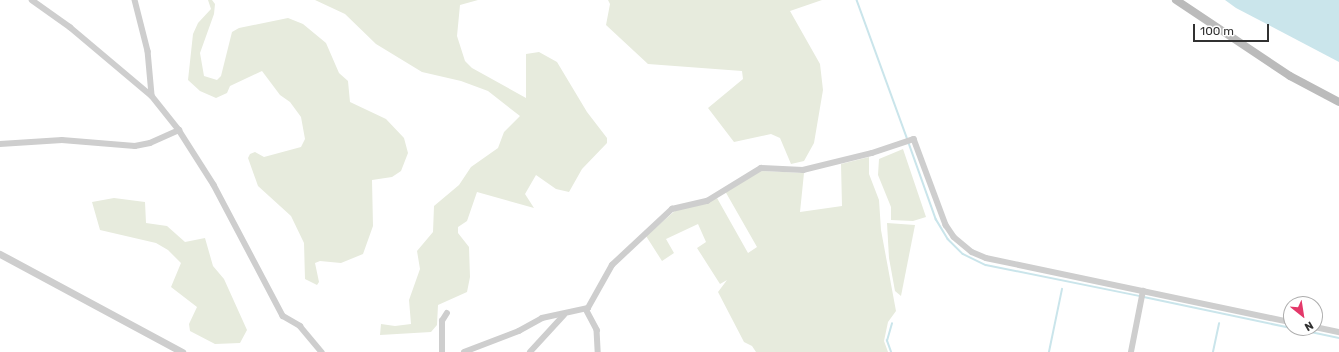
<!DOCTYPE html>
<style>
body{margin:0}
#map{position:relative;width:1339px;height:352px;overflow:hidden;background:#fff;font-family:Rubik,sans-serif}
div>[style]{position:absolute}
.green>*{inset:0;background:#e7ebdd}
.water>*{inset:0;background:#cae5eb}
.stream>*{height:1.5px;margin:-0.75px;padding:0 0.75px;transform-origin:0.75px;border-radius:0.75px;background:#cae5eb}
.minor>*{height:5.5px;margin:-2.75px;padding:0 2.75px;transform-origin:2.75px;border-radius:2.75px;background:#cecece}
.tertiary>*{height:7px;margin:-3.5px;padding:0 3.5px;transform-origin:3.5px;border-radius:3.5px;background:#cecece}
.secondary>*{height:8px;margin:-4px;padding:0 4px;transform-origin:4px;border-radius:4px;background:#bbb}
span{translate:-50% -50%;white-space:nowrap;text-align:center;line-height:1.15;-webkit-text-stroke:4px #fff;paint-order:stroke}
.north{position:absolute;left:1283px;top:296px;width:40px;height:40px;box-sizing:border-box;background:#fff;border:1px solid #adadad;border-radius:50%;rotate:150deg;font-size:11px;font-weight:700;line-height:16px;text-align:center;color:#313131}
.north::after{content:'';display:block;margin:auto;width:14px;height:18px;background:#e3396a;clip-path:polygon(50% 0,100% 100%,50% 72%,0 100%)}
.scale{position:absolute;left:1193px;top:24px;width:76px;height:18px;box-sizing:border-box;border:2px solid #313131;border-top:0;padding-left:5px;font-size:12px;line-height:14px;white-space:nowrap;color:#313131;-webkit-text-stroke:3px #fff;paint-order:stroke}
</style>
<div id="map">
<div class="green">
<div style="clip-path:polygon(208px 0,212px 0,215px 4px,214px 14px,200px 53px,204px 76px,217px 80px,221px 76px,232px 32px,239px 28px,288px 18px,303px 24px,326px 43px,339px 73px,348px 81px,350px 102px,386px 119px,404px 138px,408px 153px,401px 171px,392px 177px,372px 180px,373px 226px,363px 254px,341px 263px,320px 261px,315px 263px,319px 282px,317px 285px,305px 279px,304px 243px,291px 216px,258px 186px,248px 158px,250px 154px,255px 152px,264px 157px,301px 147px,305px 139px,301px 117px,290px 102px,280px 95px,262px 71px,230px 86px,227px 93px,216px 98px,200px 91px,188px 80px,193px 34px,198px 23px,211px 9px)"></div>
<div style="clip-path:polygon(315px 0,478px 0,460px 5px,457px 36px,465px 61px,472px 68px,526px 98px,526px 54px,539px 52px,557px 62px,587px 112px,607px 138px,607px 143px,582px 169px,569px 192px,556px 189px,536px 175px,525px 194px,534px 208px,477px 192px,467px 221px,458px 227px,458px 233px,469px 247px,470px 277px,467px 292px,438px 305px,437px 325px,431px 332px,380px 335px,381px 324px,395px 326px,411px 324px,409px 300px,420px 269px,417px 251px,433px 232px,434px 206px,459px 185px,471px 167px,498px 148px,504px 132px,520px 116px,488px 91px,461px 81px,422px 72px,376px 44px,345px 14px)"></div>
<div style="clip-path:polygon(608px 0,822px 0,790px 11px,820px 64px,823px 90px,814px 143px,804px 161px,791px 164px,780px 138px,771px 134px,734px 142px,708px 108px,743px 79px,742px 71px,648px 64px,606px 25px,610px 4px)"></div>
<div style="clip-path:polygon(903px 149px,926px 217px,913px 221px,891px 220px,891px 207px,878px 175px,879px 159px)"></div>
<div style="clip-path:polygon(869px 157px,869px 174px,879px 200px,881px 230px,896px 311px,888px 322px,884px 341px,888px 352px,756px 352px,752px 346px,744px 342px,718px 292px,727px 280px,720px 284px,697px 248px,706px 242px,698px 224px,666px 239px,674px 253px,662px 261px,646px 236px,676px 210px,717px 198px,748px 253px,757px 247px,725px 191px,760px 171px,804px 173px,800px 212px,842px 206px,841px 164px)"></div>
<div style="clip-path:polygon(114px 198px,145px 202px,146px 223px,167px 226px,185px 242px,205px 238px,213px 266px,224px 279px,247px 330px,240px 343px,215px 344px,190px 331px,189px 324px,197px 307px,171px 287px,181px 263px,168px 250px,156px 243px,100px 230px,92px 202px)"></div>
<div style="clip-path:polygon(887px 223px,915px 225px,901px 296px,895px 291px,889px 258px)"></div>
</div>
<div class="water">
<div style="clip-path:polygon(1225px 0,1339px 0,1339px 62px,1236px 8px)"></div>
</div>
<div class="stream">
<div style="left:857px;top:0;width:149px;rotate:70deg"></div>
<div style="left:909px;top:143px;width:81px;rotate:70.4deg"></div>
<div style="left:936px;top:219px;width:23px;rotate:59deg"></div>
<div style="left:948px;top:239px;width:21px;rotate:45deg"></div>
<div style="left:963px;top:254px;width:25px;rotate:26deg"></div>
<div style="left:986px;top:265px;width:157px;rotate:11.4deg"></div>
<div style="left:1144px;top:297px;width:150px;rotate:11.9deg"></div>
<div style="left:1292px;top:328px;width:48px;rotate:12deg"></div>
<div style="left:891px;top:352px;width:12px;rotate:-110deg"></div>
<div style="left:887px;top:341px;width:18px;rotate:-74deg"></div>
<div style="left:1049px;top:352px;width:64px;rotate:-78.3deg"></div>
<div style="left:1213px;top:352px;width:29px;rotate:-78deg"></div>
</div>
<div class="minor">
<div style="left:32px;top:0;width:47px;rotate:35.4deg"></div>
<div style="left:70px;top:27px;width:107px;rotate:40.1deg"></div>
<div style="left:152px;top:96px;width:43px;rotate:51.5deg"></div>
<div style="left:179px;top:130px;width:65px;rotate:57.5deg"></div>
<div style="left:214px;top:185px;width:148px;rotate:62.2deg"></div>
<div style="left:283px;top:316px;width:20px;rotate:30deg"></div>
<div style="left:300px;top:326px;width:34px;rotate:50deg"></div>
<div style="left:135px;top:0;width:53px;rotate:75.7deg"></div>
<div style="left:148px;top:51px;width:44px;rotate:84.8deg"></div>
<div style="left:0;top:144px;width:62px;rotate:-3.7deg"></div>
<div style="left:62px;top:140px;width:73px;rotate:4.7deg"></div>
<div style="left:135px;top:146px;width:15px;rotate:-11deg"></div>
<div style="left:150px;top:143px;width:32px;rotate:-24deg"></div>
<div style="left:586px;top:309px;width:24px;rotate:62deg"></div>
<div style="left:597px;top:330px;width:22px;rotate:87deg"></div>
<div style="left:1315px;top:327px;width:25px;rotate:12deg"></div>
<div style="left:442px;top:352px;width:31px;rotate:-90deg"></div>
<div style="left:442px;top:321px;width:9px;rotate:-58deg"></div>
<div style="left:464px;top:352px;width:59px;rotate:-20.9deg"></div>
<div style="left:519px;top:331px;width:26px;rotate:-29deg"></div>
<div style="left:542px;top:318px;width:47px;rotate:-12.3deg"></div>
<div style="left:588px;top:308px;width:49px;rotate:-60.8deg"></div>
<div style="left:612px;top:265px;width:82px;rotate:-43deg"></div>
<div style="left:672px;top:209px;width:36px;rotate:-13deg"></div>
<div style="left:707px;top:201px;width:63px;rotate:-31.4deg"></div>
<div style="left:761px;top:168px;width:42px;rotate:2.7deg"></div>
<div style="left:803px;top:170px;width:71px;rotate:-13.8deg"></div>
<div style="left:872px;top:153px;width:44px;rotate:-18.4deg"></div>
<div style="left:914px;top:139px;width:92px;rotate:69.6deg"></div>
<div style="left:946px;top:225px;width:14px;rotate:56deg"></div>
<div style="left:954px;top:237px;width:23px;rotate:40deg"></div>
<div style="left:972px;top:252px;width:15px;rotate:23deg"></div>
<div style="left:986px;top:258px;width:312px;rotate:11.9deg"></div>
<div style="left:530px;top:352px;width:50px;rotate:-47.4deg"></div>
<div style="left:1131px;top:352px;width:62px;rotate:-78.9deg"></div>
</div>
<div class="tertiary">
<div style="left:0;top:254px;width:207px;rotate:28.3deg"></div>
</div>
<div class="secondary">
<div style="left:1176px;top:0;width:137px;rotate:33.7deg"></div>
<div style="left:1290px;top:76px;width:55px;rotate:28deg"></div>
</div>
<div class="north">N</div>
<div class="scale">100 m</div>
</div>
